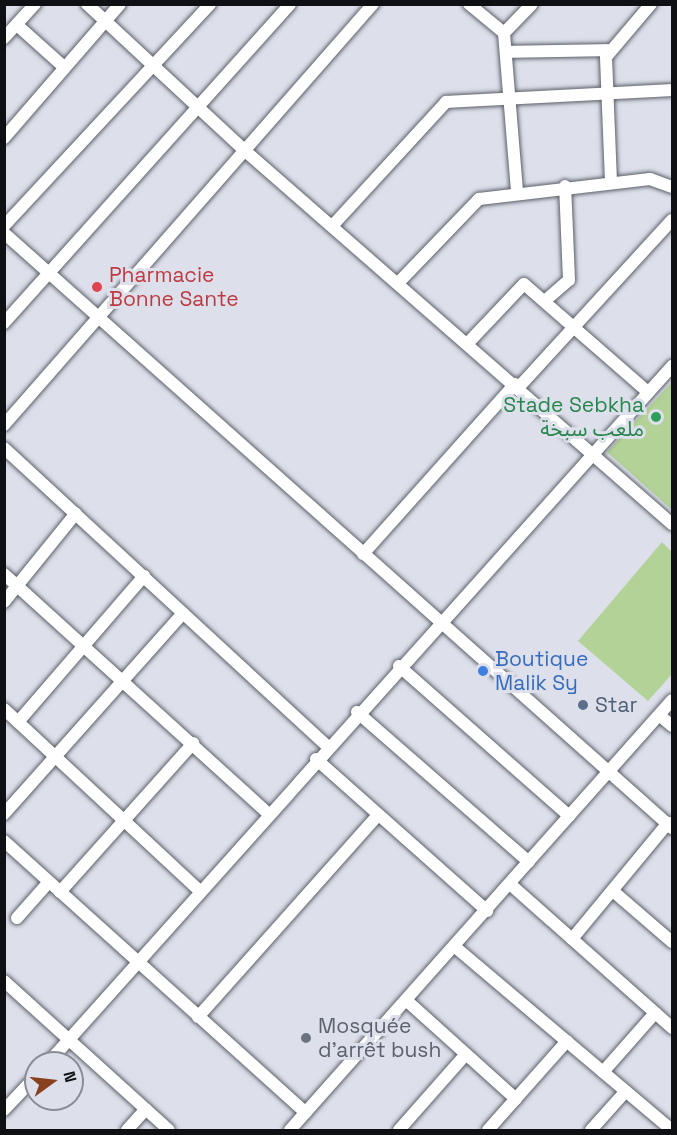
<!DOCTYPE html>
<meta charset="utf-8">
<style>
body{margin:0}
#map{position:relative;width:677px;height:1135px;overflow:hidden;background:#dde0eb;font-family:"Space Grotesk","Noto Sans Arabic",sans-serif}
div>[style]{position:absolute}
.green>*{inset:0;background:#b2d297}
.roads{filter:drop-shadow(0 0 2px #5c6068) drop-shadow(0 0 2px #5c6068)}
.minor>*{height:12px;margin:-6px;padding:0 6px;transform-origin:6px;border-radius:6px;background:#fff}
.dots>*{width:16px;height:16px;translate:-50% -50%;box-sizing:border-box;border:3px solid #dde0eb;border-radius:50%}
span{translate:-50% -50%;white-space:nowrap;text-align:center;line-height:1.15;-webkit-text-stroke:6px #dde0eb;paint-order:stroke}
.health-label{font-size:21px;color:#be3a42}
.left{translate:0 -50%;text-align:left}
.leisure-label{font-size:21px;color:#27864d}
.right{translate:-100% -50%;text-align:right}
.shop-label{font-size:21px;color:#366cbe}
.service-label{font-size:21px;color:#4e5e75}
.worship-label{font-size:21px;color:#5b616d}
.frame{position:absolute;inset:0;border:6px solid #0e1013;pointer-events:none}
.north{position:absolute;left:24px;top:1051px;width:60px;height:60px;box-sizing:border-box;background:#dde0eb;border:2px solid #8a8d95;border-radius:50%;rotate:75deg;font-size:16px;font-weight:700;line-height:24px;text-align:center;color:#0e1013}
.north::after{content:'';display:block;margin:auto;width:21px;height:27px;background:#88401f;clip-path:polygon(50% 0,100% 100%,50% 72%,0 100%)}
</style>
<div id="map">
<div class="green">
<div style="clip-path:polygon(672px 382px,672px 510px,607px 452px)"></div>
<div style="clip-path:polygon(662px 542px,672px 552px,672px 674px,648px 701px,578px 641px)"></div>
</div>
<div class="roads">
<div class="minor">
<div style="left:87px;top:4px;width:213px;rotate:42.9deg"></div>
<div style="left:243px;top:149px;width:570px;rotate:41.16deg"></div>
<div style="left:469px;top:4px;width:45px;rotate:39.6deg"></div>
<div style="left:504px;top:33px;width:160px;rotate:85.3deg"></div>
<div style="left:17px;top:25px;width:63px;rotate:41.8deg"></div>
<div style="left:504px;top:33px;width:40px;rotate:-46deg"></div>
<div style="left:4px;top:38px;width:46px;rotate:-47.6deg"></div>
<div style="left:506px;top:52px;width:103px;rotate:-1.1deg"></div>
<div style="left:4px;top:138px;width:177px;rotate:-49.1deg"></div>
<div style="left:611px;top:182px;width:125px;rotate:-92.3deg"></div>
<div style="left:606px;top:57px;width:70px;rotate:-49.7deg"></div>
<div style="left:334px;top:224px;width:166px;rotate:-47.4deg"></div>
<div style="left:446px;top:102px;width:226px;rotate:-3deg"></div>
<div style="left:4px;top:226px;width:303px;rotate:-47.1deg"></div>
<div style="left:4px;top:233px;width:895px;rotate:41.69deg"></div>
<div style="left:400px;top:281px;width:114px;rotate:-46.1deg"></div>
<div style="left:479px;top:199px;width:172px;rotate:-6.7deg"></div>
<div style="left:650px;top:179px;width:23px;rotate:20deg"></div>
<div style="left:547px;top:299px;width:29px;rotate:-41deg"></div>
<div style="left:569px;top:280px;width:94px;rotate:-92.4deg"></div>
<div style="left:4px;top:323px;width:428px;rotate:-48.1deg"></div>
<div style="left:468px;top:343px;width:81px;rotate:-46.5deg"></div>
<div style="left:524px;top:284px;width:164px;rotate:41.1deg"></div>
<div style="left:518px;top:388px;width:228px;rotate:-47.5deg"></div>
<div style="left:4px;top:425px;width:560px;rotate:-48.77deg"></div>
<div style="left:4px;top:448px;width:439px;rotate:42.7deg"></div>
<div style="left:363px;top:554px;width:228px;rotate:-48.2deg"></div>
<div style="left:4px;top:574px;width:356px;rotate:42.2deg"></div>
<div style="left:4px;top:602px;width:114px;rotate:-51deg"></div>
<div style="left:399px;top:666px;width:227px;rotate:41.4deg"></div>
<div style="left:4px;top:709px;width:266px;rotate:42.9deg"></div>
<div style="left:357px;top:712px;width:228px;rotate:41.1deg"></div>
<div style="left:659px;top:715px;width:17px;rotate:40deg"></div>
<div style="left:18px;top:722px;width:193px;rotate:-49.2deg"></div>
<div style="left:316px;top:759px;width:229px;rotate:41.6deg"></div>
<div style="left:4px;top:814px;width:269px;rotate:-48.3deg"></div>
<div style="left:4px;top:841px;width:406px;rotate:42deg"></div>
<div style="left:510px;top:884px;width:217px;rotate:41.6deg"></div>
<div style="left:60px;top:892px;width:200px;rotate:-48.2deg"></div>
<div style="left:614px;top:892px;width:77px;rotate:40.8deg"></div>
<div style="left:17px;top:918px;width:48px;rotate:-48.4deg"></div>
<div style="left:572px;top:939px;width:151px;rotate:-50.4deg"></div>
<div style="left:454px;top:946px;width:285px;rotate:40.2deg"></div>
<div style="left:4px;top:981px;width:222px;rotate:42.1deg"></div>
<div style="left:406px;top:1000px;width:148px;rotate:42deg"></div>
<div style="left:198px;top:1017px;width:271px;rotate:-48.3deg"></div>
<div style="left:48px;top:1063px;width:936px;rotate:-48.16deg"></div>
<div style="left:603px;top:1072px;width:79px;rotate:-48.6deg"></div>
<div style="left:4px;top:1110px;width:47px;rotate:-46.7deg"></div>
<div style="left:127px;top:1130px;width:28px;rotate:-48deg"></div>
<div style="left:290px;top:1130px;width:575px;rotate:-48.38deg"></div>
<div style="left:399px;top:1130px;width:101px;rotate:-48.6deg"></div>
<div style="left:488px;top:1130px;width:119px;rotate:-48.4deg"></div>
<div style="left:591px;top:1130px;width:52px;rotate:-48.1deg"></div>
</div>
</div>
<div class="dots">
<div style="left:97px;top:287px;background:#e0444e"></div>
<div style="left:656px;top:417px;background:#2e9e5b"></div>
<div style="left:483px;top:671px;background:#3f7fe0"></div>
<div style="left:583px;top:705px;background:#5c6f8a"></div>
<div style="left:306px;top:1038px;background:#6b7280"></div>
</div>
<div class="health-label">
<span class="left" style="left:109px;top:287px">Pharmacie<br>Bonne Sante</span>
</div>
<div class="leisure-label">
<span class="right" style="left:644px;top:417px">Stade Sebkha<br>ملعب سبخة</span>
</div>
<div class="shop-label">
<span class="left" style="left:495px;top:671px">Boutique<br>Malik Sy</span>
</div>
<div class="service-label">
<span class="left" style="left:595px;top:705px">Star</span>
</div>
<div class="worship-label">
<span class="left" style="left:318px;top:1038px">Mosquée<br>d'arrêt bush</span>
</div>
<div class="frame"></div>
<div class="north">N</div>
</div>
